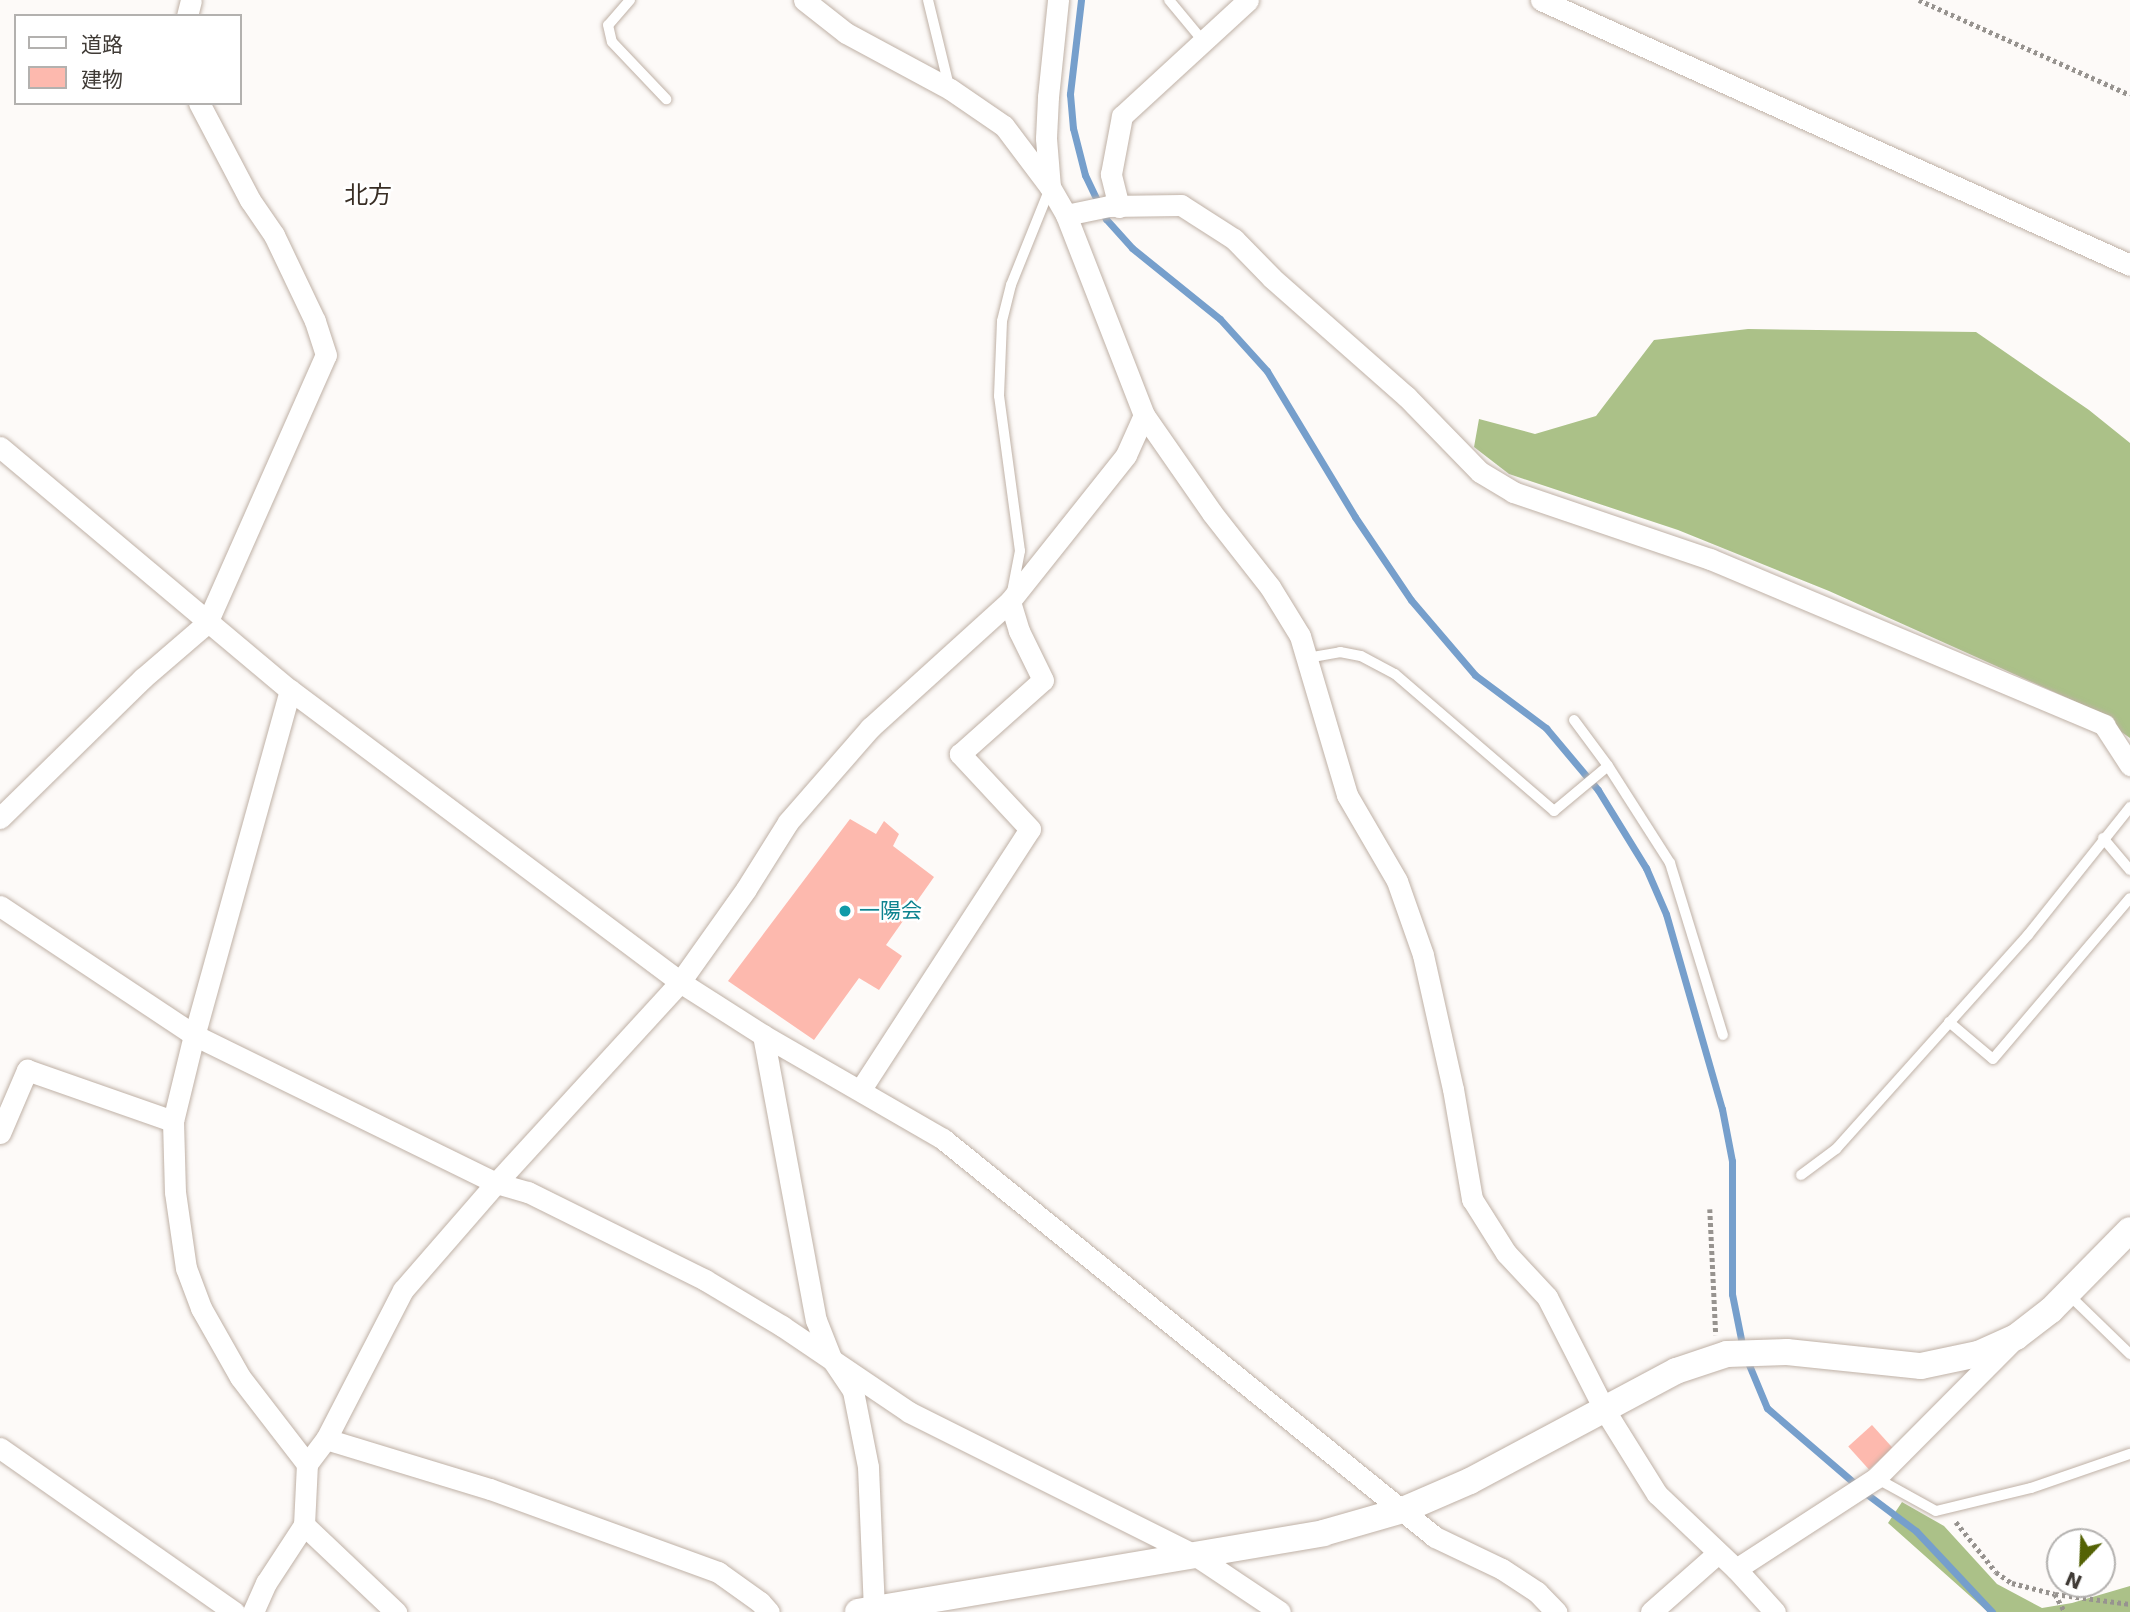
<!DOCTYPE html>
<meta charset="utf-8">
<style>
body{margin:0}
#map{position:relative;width:2130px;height:1612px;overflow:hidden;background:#fdfaf8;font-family:"DejaVu Sans","Noto Sans JP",sans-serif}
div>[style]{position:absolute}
.forest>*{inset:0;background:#abc188}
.stream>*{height:7px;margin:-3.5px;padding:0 3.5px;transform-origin:3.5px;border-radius:3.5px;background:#769fcc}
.building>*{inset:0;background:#fdb9ae;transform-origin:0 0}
.path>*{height:4.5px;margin-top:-2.25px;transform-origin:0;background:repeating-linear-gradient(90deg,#97938f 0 3.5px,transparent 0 7px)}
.roads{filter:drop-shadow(0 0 2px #bfb1a6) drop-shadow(0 0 2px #bfb1a6)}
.service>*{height:10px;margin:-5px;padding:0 5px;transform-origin:5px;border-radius:5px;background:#fff}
.minor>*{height:21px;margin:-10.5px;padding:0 10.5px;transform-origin:10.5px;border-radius:10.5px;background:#fff}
.tertiary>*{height:26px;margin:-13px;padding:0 13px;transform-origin:13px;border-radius:13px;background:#fff}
.dots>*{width:19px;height:19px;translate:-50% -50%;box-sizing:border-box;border:4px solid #fff;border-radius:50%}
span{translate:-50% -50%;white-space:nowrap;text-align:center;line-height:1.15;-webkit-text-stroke:5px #fff;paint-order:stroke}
.culture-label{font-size:21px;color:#0d838f}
.left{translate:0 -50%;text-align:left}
.quarter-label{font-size:24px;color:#392e25}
.legend{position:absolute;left:14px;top:14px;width:228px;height:91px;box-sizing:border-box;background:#fff;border:2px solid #b3b1af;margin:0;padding:9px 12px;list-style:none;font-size:21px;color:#403b36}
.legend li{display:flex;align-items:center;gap:14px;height:35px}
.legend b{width:35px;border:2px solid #b3b1af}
.north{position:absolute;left:2046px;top:1528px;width:70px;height:70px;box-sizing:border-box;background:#fff;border:2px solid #b3b1af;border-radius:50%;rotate:203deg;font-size:19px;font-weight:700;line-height:28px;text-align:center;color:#403b36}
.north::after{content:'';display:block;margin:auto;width:24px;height:32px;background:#546205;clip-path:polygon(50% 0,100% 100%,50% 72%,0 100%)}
</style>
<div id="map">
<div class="forest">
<div style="clip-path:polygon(1748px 329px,1976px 332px,2089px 410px,2130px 443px,2130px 738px,2083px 705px,1829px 591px,1678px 530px,1509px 474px,1474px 447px,1479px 419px,1535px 434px,1596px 416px,1654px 340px)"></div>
<div style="clip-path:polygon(1902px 1502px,1944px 1526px,1997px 1584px,2042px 1608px,2072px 1603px,2130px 1586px,2130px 1612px,1988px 1612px,1888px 1523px)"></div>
</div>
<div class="stream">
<div style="left:1081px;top:0;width:95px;rotate:96.7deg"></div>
<div style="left:1070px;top:94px;width:34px;rotate:85deg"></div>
<div style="left:1073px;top:128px;width:49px;rotate:75.7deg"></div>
<div style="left:1085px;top:175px;width:49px;rotate:64.5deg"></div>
<div style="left:1106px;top:219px;width:39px;rotate:48deg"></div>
<div style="left:1132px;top:248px;width:113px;rotate:38.9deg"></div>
<div style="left:1220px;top:319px;width:70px;rotate:47.9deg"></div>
<div style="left:1267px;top:371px;width:170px;rotate:58.9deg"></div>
<div style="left:1355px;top:517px;width:100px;rotate:56deg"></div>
<div style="left:1411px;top:600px;width:99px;rotate:49.5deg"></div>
<div style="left:1475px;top:675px;width:89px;rotate:36.7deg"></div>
<div style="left:1546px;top:728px;width:81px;rotate:50deg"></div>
<div style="left:1598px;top:790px;width:92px;rotate:58.4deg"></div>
<div style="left:1646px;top:868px;width:50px;rotate:66.5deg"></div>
<div style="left:1666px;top:914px;width:203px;rotate:74deg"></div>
<div style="left:1722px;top:1109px;width:53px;rotate:79.1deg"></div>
<div style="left:1732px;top:1161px;width:133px;rotate:90deg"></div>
<div style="left:1732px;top:1294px;width:56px;rotate:78.7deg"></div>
<div style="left:1747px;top:1360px;width:52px;rotate:67.4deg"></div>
<div style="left:1767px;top:1408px;width:133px;rotate:40.7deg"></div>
<div style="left:1868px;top:1495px;width:60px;rotate:36.9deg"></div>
<div style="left:1916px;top:1531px;width:111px;rotate:46.8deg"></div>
</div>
<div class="building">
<div style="clip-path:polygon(850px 819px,876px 834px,884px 821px,899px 834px,893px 846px,934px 877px,886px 945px,902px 956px,879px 990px,859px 978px,814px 1040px,728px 981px)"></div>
<div style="left:1872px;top:1425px;width:31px;height:32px;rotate:48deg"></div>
</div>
<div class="path">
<div style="left:1919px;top:0;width:231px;rotate:24.2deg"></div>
<div style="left:1710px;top:1209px;width:126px;rotate:87.3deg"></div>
<div style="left:1956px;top:1522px;width:64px;rotate:51.3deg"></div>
<div style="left:1996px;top:1572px;width:19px;rotate:35deg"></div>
<div style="left:2012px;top:1583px;width:44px;rotate:14.3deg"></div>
<div style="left:2055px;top:1594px;width:21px;rotate:61deg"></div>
<div style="left:2055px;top:1594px;width:76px;rotate:7.6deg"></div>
</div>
<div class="roads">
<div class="service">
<div style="left:630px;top:0;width:33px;rotate:131deg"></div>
<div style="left:608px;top:25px;width:17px;rotate:77deg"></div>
<div style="left:612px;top:42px;width:79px;rotate:46.5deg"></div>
<div style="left:928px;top:0;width:89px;rotate:76.3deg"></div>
<div style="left:1169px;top:0;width:53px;rotate:50.3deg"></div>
<div style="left:1012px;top:592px;width:42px;rotate:-79deg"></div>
<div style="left:1020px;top:551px;width:156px;rotate:-97.7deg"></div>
<div style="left:999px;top:396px;width:75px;rotate:-87.7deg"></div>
<div style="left:1002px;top:321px;width:37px;rotate:-76deg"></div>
<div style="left:1011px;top:285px;width:105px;rotate:-68.1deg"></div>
<div style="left:1307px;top:658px;width:34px;rotate:-10deg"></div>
<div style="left:1340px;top:652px;width:21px;rotate:11deg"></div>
<div style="left:1361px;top:656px;width:38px;rotate:28deg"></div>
<div style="left:1395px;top:674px;width:210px;rotate:40.7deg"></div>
<div style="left:1554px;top:811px;width:70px;rotate:-39.8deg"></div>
<div style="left:1574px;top:720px;width:57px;rotate:53.5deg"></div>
<div style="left:1608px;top:766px;width:115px;rotate:57.4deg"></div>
<div style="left:1670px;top:863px;width:180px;rotate:72.9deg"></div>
<div style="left:2103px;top:838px;width:42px;rotate:49.8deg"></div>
<div style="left:1949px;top:1022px;width:57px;rotate:40.1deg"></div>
<div style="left:1993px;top:1059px;width:211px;rotate:-49.6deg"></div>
<div style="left:1801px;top:1175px;width:44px;rotate:-36.6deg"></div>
<div style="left:1836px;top:1149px;width:288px;rotate:-48.1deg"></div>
<div style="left:2028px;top:935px;width:164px;rotate:-51.4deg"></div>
<div style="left:2067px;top:1293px;width:88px;rotate:44.1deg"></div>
<div style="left:1876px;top:1478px;width:68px;rotate:28.8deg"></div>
<div style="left:1936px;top:1511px;width:98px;rotate:-13.6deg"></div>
<div style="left:2031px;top:1488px;width:105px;rotate:-19deg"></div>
</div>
<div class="minor">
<div style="left:804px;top:0;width:53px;rotate:38.2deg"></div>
<div style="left:846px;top:33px;width:118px;rotate:28.3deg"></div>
<div style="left:950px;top:89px;width:65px;rotate:34.4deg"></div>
<div style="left:1004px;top:126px;width:76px;rotate:53deg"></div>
<div style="left:1050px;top:187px;width:32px;rotate:60deg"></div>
<div style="left:1066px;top:215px;width:215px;rotate:68.7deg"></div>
<div style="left:1144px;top:415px;width:119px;rotate:55.2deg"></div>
<div style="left:1212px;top:513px;width:94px;rotate:51.9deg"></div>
<div style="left:1270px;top:587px;width:57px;rotate:58.5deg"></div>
<div style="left:1300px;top:636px;width:166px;rotate:73.5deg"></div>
<div style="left:1347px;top:795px;width:99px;rotate:59.8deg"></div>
<div style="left:1397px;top:881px;width:78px;rotate:70.6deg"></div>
<div style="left:1423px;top:955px;width:137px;rotate:77.4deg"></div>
<div style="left:1453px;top:1089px;width:112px;rotate:80.2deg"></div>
<div style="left:1472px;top:1199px;width:64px;rotate:57.8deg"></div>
<div style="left:1506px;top:1253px;width:60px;rotate:47deg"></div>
<div style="left:1547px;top:1297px;width:126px;rotate:63deg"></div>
<div style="left:1604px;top:1409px;width:100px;rotate:58.1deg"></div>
<div style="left:1657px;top:1494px;width:109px;rotate:43.5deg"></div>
<div style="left:1736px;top:1569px;width:58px;rotate:47.8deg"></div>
<div style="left:1541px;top:0;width:646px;rotate:24.22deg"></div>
<div style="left:187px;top:16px;width:16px;rotate:-76deg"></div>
<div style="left:1050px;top:187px;width:49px;rotate:-94.7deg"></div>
<div style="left:1046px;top:138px;width:41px;rotate:-87.2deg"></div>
<div style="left:1048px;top:97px;width:98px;rotate:-84.1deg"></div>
<div style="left:1119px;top:207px;width:34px;rotate:-104deg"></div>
<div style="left:1111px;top:174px;width:59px;rotate:-79.3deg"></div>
<div style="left:1122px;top:116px;width:171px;rotate:-42.6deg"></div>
<div style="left:1066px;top:215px;width:44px;rotate:-11.8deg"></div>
<div style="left:1109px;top:206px;width:72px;rotate:-0.8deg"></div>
<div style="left:1181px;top:205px;width:63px;rotate:32.7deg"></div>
<div style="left:1234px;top:239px;width:54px;rotate:45.7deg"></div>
<div style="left:1272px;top:278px;width:179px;rotate:41.4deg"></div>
<div style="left:1406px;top:396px;width:106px;rotate:45.8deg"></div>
<div style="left:1480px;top:472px;width:39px;rotate:31deg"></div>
<div style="left:1513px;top:492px;width:208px;rotate:18.8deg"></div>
<div style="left:1710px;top:559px;width:428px;rotate:22.8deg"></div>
<div style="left:2104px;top:725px;width:48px;rotate:57deg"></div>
<div style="left:0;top:447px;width:378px;rotate:40deg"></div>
<div style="left:290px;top:690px;width:487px;rotate:36.8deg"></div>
<div style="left:680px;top:982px;width:98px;rotate:32.6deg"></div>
<div style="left:763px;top:1035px;width:208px;rotate:30deg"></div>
<div style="left:943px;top:1139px;width:633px;rotate:38.97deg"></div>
<div style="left:1435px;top:1537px;width:74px;rotate:25.5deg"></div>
<div style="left:1502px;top:1569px;width:42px;rotate:33.3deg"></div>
<div style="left:1537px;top:1592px;width:28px;rotate:46deg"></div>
<div style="left:290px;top:690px;width:358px;rotate:105.5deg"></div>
<div style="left:194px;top:1035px;width:89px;rotate:103.7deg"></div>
<div style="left:173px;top:1121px;width:71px;rotate:88.4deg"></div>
<div style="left:175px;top:1192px;width:77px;rotate:81.8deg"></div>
<div style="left:186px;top:1268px;width:43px;rotate:69.4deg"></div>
<div style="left:201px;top:1308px;width:79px;rotate:60.5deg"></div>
<div style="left:240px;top:1377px;width:110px;rotate:52.4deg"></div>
<div style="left:0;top:818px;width:200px;rotate:-44.4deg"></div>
<div style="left:143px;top:678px;width:84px;rotate:-40.7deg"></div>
<div style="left:207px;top:623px;width:293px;rotate:-66.1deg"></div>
<div style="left:326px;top:355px;width:36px;rotate:-108deg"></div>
<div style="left:315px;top:321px;width:95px;rotate:-115.5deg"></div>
<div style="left:274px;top:235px;width:42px;rotate:-124.4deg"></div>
<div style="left:250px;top:200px;width:110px;rotate:-117.7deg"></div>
<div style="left:0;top:906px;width:233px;rotate:33.6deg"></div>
<div style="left:194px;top:1035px;width:336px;rotate:26.1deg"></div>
<div style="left:496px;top:1183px;width:33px;rotate:16deg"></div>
<div style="left:528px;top:1192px;width:198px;rotate:26.4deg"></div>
<div style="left:705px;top:1280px;width:90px;rotate:30.9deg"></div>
<div style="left:782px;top:1326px;width:153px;rotate:34.1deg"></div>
<div style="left:909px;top:1412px;width:320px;rotate:26.6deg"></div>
<div style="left:1195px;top:1555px;width:102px;rotate:33.8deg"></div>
<div style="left:763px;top:1035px;width:290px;rotate:79.5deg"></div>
<div style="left:816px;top:1320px;width:41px;rotate:68.5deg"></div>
<div style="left:831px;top:1358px;width:40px;rotate:56deg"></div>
<div style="left:853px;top:1391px;width:77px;rotate:78.8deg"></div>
<div style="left:868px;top:1467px;width:145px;rotate:87.6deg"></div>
<div style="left:861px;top:1089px;width:310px;rotate:-57deg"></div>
<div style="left:1030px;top:829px;width:103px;rotate:-133deg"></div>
<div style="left:960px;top:754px;width:111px;rotate:-41.7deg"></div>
<div style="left:1043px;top:680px;width:55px;rotate:-116.1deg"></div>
<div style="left:1019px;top:631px;width:31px;rotate:-107deg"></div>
<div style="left:0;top:1133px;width:69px;rotate:-66.8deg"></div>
<div style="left:27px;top:1070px;width:155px;rotate:19.3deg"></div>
<div style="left:326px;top:1439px;width:171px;rotate:17deg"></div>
<div style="left:490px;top:1489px;width:243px;rotate:20deg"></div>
<div style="left:718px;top:1572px;width:52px;rotate:35.5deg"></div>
<div style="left:760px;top:1602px;width:13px;rotate:48deg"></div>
<div style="left:0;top:1448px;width:286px;rotate:35deg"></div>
<div style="left:304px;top:1525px;width:127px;rotate:43.4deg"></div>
<div style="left:1736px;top:1569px;width:167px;rotate:-33deg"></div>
<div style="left:1876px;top:1478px;width:192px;rotate:-45.2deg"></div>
<div style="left:253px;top:1612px;width:32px;rotate:-66deg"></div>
<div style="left:266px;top:1583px;width:69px;rotate:-56.8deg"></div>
<div style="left:304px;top:1525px;width:61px;rotate:-87.2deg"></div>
<div style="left:307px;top:1464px;width:31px;rotate:-53deg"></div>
<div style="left:326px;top:1439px;width:168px;rotate:-62.7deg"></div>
<div style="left:403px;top:1290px;width:142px;rotate:-49deg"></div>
<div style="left:496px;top:1183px;width:273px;rotate:-47.5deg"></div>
<div style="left:680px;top:982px;width:114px;rotate:-54.6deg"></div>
<div style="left:746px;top:889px;width:79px;rotate:-57.9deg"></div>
<div style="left:788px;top:822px;width:125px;rotate:-48.9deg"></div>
<div style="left:870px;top:728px;width:189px;rotate:-42.2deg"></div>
<div style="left:1010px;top:601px;width:186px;rotate:-51.5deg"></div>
<div style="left:1126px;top:455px;width:44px;rotate:-65.8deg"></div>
<div style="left:1651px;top:1612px;width:89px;rotate:-41.4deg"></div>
</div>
<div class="tertiary">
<div style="left:858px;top:1612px;width:472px;rotate:-9.6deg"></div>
<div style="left:1323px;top:1533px;width:83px;rotate:-16deg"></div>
<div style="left:1403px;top:1510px;width:73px;rotate:-23.4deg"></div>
<div style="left:1470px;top:1481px;width:234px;rotate:-28.1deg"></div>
<div style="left:1676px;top:1371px;width:54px;rotate:-18.4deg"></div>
<div style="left:1727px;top:1354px;width:60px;rotate:-1.9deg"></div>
<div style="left:1787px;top:1352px;width:135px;rotate:6deg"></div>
<div style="left:1921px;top:1366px;width:58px;rotate:-11.9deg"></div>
<div style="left:1978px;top:1354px;width:42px;rotate:-24.1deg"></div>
<div style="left:2016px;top:1337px;width:44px;rotate:-37.6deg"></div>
<div style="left:2051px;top:1310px;width:112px;rotate:-45.4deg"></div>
</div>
</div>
<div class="dots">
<div style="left:845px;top:911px;background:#0f9aa8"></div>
</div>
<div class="culture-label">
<span class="left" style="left:859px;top:911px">一陽会</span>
</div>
<div class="quarter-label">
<span style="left:368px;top:196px">北方</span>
</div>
<ul class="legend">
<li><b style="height:9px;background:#fff"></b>道路</li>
<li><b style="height:19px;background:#fdb9ae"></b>建物</li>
</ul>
<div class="north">N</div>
</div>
